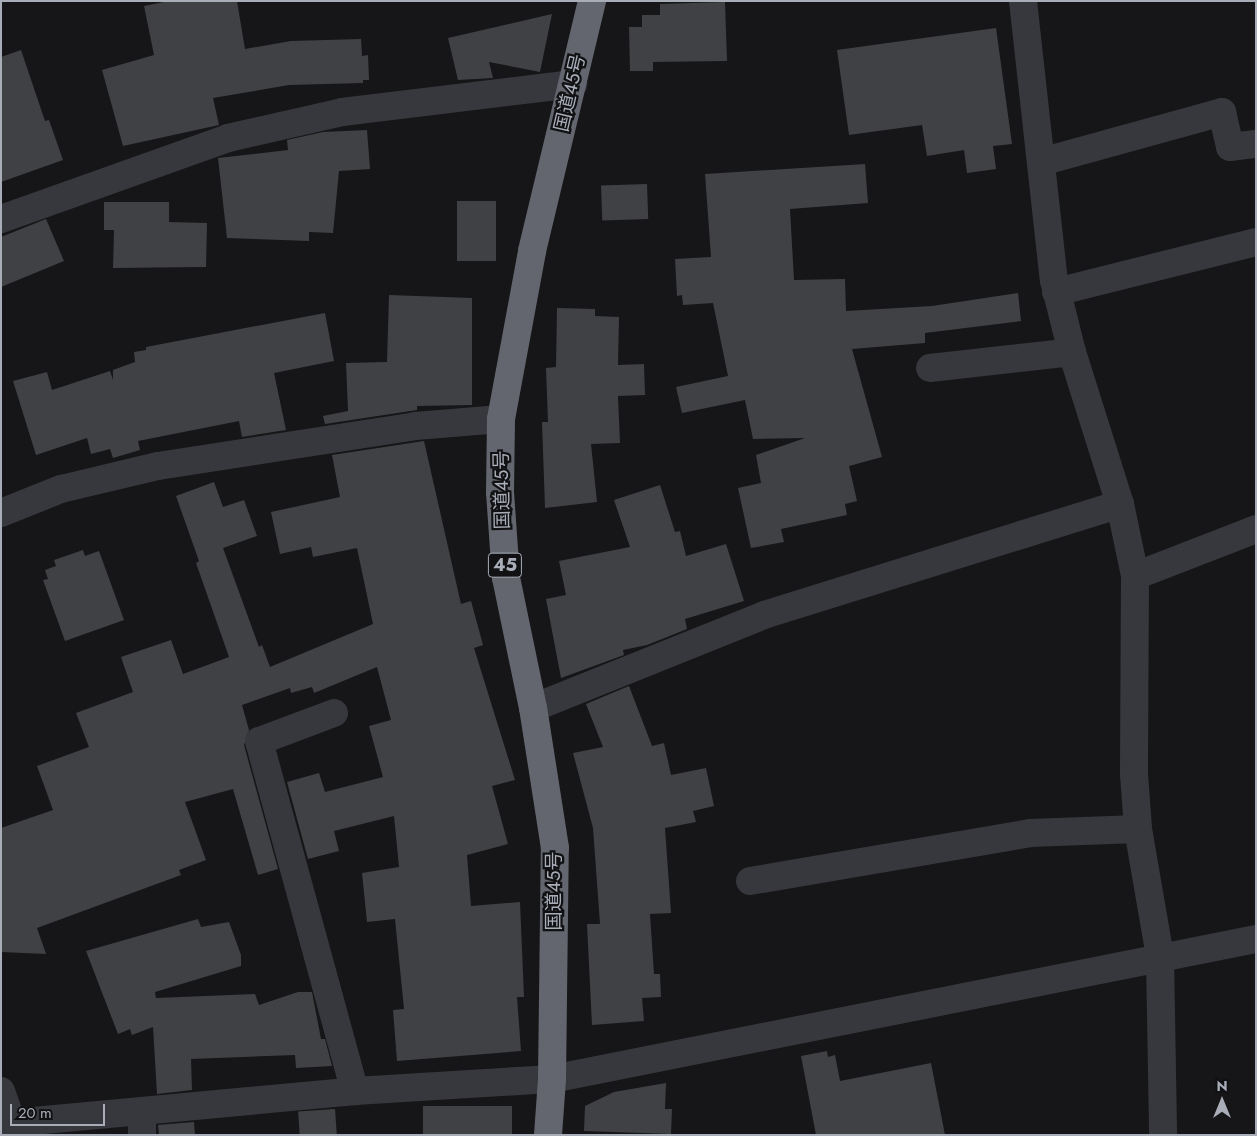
<!DOCTYPE html>
<meta charset="utf-8">
<style>
body{margin:0}
#map{position:relative;width:1257px;height:1136px;overflow:hidden;background:#161618;font-family:Jost,"Noto Sans JP",sans-serif}
div>[style]{position:absolute}
.building>*{inset:0;background:#404145;transform-origin:0 0}
.minor>*{height:28px;margin:-14px;padding:0 14px;transform-origin:14px;border-radius:14px;background:#37383d}
.highway>*{height:28px;margin:-14px;padding:0 14px;transform-origin:14px;border-radius:14px;background:#63666e}
span{translate:-50% -50%;white-space:nowrap;text-align:center;line-height:1.15;-webkit-text-stroke:4.5px #111113;paint-order:stroke}
.shield-label span{padding:1px 4px;background:#111113;border:1px solid;border-radius:4px;-webkit-text-stroke-width:0}
.shield-label{font-size:18px;color:#a8adb8;font-weight:700}
.street-label{font-size:19px;color:#a8adb8}
.frame{position:absolute;inset:0;border:2px solid #a8adb8;pointer-events:none}
.north{position:absolute;left:1197px;top:1076px;width:50px;height:50px;-webkit-text-stroke:4px #111113;paint-order:stroke;rotate:0deg;font-size:14px;font-weight:700;line-height:20px;text-align:center;color:#a8adb8}
.north::after{content:'';display:block;margin:auto;width:18px;height:22px;background:#a8adb8;clip-path:polygon(50% 0,100% 100%,50% 72%,0 100%)}
.scale{position:absolute;left:10px;top:1104px;width:95px;height:22px;box-sizing:border-box;border:2px solid #a8adb8;border-top:0;padding-left:6px;font-size:15px;line-height:18px;white-space:nowrap;color:#a8adb8;-webkit-text-stroke:4px #111113;paint-order:stroke}
</style>
<div id="map">
<div class="building">
<div style="clip-path:polygon(169px 1px,237px 1px,245px 49px,291px 41px,361px 39px,362px 56px,368px 55px,369px 80px,363px 80px,363px 83px,289px 85px,213px 98px,219px 125px,123px 146px,102px 70px,154px 55px,144px 6px)"></div>
<div style="clip-path:polygon(725px 2px,727px 61px,653px 62px,653px 71px,630px 71px,629px 27px,642px 27px,642px 15px,660px 15px,660px 4px)"></div>
<div style="clip-path:polygon(552px 14px,540px 72px,489px 62px,493px 78px,458px 80px,448px 38px)"></div>
<div style="clip-path:polygon(996px 28px,1012px 144px,993px 146px,996px 169px,967px 173px,964px 150px,927px 156px,922px 125px,849px 135px,837px 50px)"></div>
<div style="clip-path:polygon(21px 50px,45px 121px,49px 120px,63px 160px,1px 182px,1px 57px)"></div>
<div style="clip-path:polygon(367px 130px,370px 169px,339px 171px,333px 233px,309px 232px,309px 241px,227px 238px,218px 158px,288px 150px,287px 140px,323px 132px)"></div>
<div style="clip-path:polygon(865px 164px,868px 203px,790px 209px,794px 280px,845px 279px,846px 311px,932px 306px,1018px 293px,1021px 321px,925px 333px,925px 343px,852px 349px,882px 457px,849px 466px,857px 501px,845px 504px,847px 515px,781px 529px,784px 542px,751px 548px,738px 488px,761px 483px,756px 455px,805px 438px,753px 439px,745px 400px,682px 413px,676px 387px,728px 376px,713px 303px,683px 305px,682px 295px,677px 296px,675px 259px,711px 257px,705px 174px)"></div>
<div style="left:647px;top:184px;width:35px;height:46px;rotate:88deg"></div>
<div style="left:457px;top:201px;width:39px;height:60px"></div>
<div style="clip-path:polygon(104px 202px,169px 202px,169px 222px,207px 223px,206px 267px,113px 268px,114px 230px,104px 230px)"></div>
<div style="clip-path:polygon(46px 219px,64px 261px,1px 287px,1px 237px)"></div>
<div style="clip-path:polygon(389px 295px,472px 298px,472px 405px,417px 406px,417px 410px,325px 424px,323px 416px,348px 411px,346px 363px,387px 362px)"></div>
<div style="clip-path:polygon(557px 308px,595px 309px,595px 316px,619px 317px,618px 365px,644px 364px,645px 395px,618px 396px,620px 443px,591px 444px,597px 502px,545px 508px,542px 422px,548px 422px,546px 368px,556px 367px)"></div>
<div style="clip-path:polygon(325px 313px,334px 361px,274px 373px,286px 430px,242px 437px,239px 421px,138px 441px,140px 450px,113px 458px,110px 449px,91px 454px,87px 438px,36px 455px,13px 381px,47px 372px,52px 390px,110px 371px,113px 380px,113px 370px,135px 362px,134px 352px,146px 350px,146px 347px)"></div>
<div style="clip-path:polygon(424px 441px,461px 604px,471px 601px,483px 645px,474px 648px,515px 780px,492px 786px,508px 844px,467px 855px,471px 906px,520px 902px,524px 997px,517px 997px,521px 1051px,397px 1061px,393px 1010px,404px 1009px,395px 919px,367px 922px,362px 873px,399px 867px,394px 816px,334px 831px,339px 851px,308px 859px,287px 782px,319px 773px,325px 792px,383px 777px,369px 726px,391px 720px,377px 667px,314px 693px,312px 687px,291px 693px,290px 688px,242px 705px,249px 730px,244px 745px,278px 869px,258px 875px,233px 789px,185px 802px,206px 860px,179px 870px,181px 875px,37px 928px,46px 954px,1px 952px,1px 828px,53px 810px,37px 766px,89px 747px,76px 713px,133px 692px,121px 657px,171px 640px,183px 674px,229px 657px,196px 563px,199px 561px,176px 496px,214px 482px,223px 507px,244px 500px,257px 536px,223px 548px,259px 647px,262px 645px,270px 667px,373px 624px,357px 548px,313px 557px,311px 547px,280px 554px,271px 512px,340px 497px,332px 455px)"></div>
<div style="clip-path:polygon(660px 485px,675px 532px,680px 531px,686px 556px,726px 544px,744px 601px,685px 619px,687px 629px,647px 645px,623px 650px,624px 655px,561px 678px,546px 599px,566px 595px,559px 561px,630px 547px,614px 500px)"></div>
<div style="clip-path:polygon(83px 550px,85px 556px,99px 551px,124px 620px,65px 641px,43px 580px,48px 579px,45px 570px,56px 566px,54px 560px)"></div>
<div style="clip-path:polygon(629px 686px,652px 746px,664px 743px,671px 775px,706px 768px,714px 806px,693px 811px,696px 822px,665px 828px,671px 913px,650px 914px,654px 974px,660px 974px,661px 997px,642px 998px,644px 1021px,592px 1025px,587px 924px,600px 924px,593px 828px,573px 753px,603px 747px,586px 704px)"></div>
<div style="clip-path:polygon(198px 919px,201px 927px,229px 922px,241px 955px,241px 966px,155px 992px,156px 998px,255px 994px,259px 1005px,298px 992px,312px 992px,321px 1039px,325px 1039px,332px 1066px,296px 1068px,295px 1055px,191px 1059px,192px 1090px,157px 1094px,153px 1027px,132px 1035px,130px 1029px,118px 1034px,86px 951px)"></div>
<div style="clip-path:polygon(827px 1051px,828px 1057px,835px 1055px,840px 1081px,931px 1063px,945px 1135px,816px 1135px,801px 1056px)"></div>
<div style="clip-path:polygon(666px 1083px,665px 1109px,672px 1109px,671px 1134px,584px 1131px,585px 1106px,614px 1092px)"></div>
<div style="left:423px;top:1106px;width:89px;height:29px"></div>
<div style="left:335px;top:1109px;width:26px;height:37px;rotate:86deg"></div>
<div style="clip-path:polygon(194px 1122px,195px 1135px,159px 1135px,158px 1125px)"></div>
</div>
<div class="minor">
<div style="left:1023px;top:1px;width:281px;rotate:83.7deg"></div>
<div style="left:1054px;top:280px;width:74px;rotate:76deg"></div>
<div style="left:1072px;top:352px;width:159px;rotate:72.5deg"></div>
<div style="left:1120px;top:504px;width:74px;rotate:78.2deg"></div>
<div style="left:1135px;top:576px;width:198px;rotate:90.3deg"></div>
<div style="left:1134px;top:774px;width:55px;rotate:85.8deg"></div>
<div style="left:1138px;top:829px;width:130px;rotate:80.2deg"></div>
<div style="left:1160px;top:957px;width:178px;rotate:89deg"></div>
<div style="left:1041px;top:162px;width:188px;rotate:-15.4deg"></div>
<div style="left:1222px;top:112px;width:36px;rotate:77deg"></div>
<div style="left:1230px;top:147px;width:26px;rotate:-7deg"></div>
<div style="left:1px;top:219px;width:241px;rotate:-19.6deg"></div>
<div style="left:228px;top:138px;width:117px;rotate:-12.8deg"></div>
<div style="left:342px;top:112px;width:233px;rotate:-6.9deg"></div>
<div style="left:1056px;top:292px;width:206px;rotate:-14deg"></div>
<div style="left:930px;top:368px;width:143px;rotate:-6.4deg"></div>
<div style="left:1px;top:513px;width:65px;rotate:-21.8deg"></div>
<div style="left:61px;top:489px;width:100px;rotate:-13.3deg"></div>
<div style="left:158px;top:466px;width:260px;rotate:-8.8deg"></div>
<div style="left:415px;top:426px;width:86px;rotate:-4.7deg"></div>
<div style="left:1135px;top:576px;width:130px;rotate:-21.2deg"></div>
<div style="left:533px;top:708px;width:249px;rotate:-21.9deg"></div>
<div style="left:764px;top:615px;width:373px;rotate:-17.3deg"></div>
<div style="left:334px;top:713px;width:80px;rotate:159.5deg"></div>
<div style="left:259px;top:741px;width:363px;rotate:74.7deg"></div>
<div style="left:750px;top:881px;width:284px;rotate:-9.7deg"></div>
<div style="left:1030px;top:833px;width:108px;rotate:-2.1deg"></div>
<div style="left:1px;top:1091px;width:34px;rotate:71deg"></div>
<div style="left:1px;top:1124px;width:356px;rotate:-5.3deg"></div>
<div style="left:355px;top:1091px;width:197px;rotate:-3.5deg"></div>
<div style="left:552px;top:1079px;width:718px;rotate:-11.25deg"></div>
<div style="left:142px;top:1135px;width:23px;rotate:-90deg"></div>
</div>
<div class="highway">
<div style="left:548px;top:1135px;width:56px;rotate:-85.9deg"></div>
<div style="left:552px;top:1079px;width:231px;rotate:-89.3deg"></div>
<div style="left:555px;top:848px;width:142px;rotate:-98.9deg"></div>
<div style="left:533px;top:708px;width:133px;rotate:-101.7deg"></div>
<div style="left:506px;top:578px;width:86px;rotate:-94deg"></div>
<div style="left:500px;top:492px;width:73px;rotate:-89.2deg"></div>
<div style="left:501px;top:419px;width:171px;rotate:-79.5deg"></div>
<div style="left:532px;top:251px;width:257px;rotate:-76.5deg"></div>
</div>
<div class="shield-label">
<span style="left:505px;top:565px">45</span>
</div>
<div class="street-label">
<span style="left:570px;top:93px;rotate:-77deg">国道45号</span>
<span style="left:502px;top:490px;rotate:-91deg">国道45号</span>
<span style="left:554px;top:891px;rotate:-90deg">国道45号</span>
</div>
<div class="frame"></div>
<div class="north">N</div>
<div class="scale">20 m</div>
</div>
